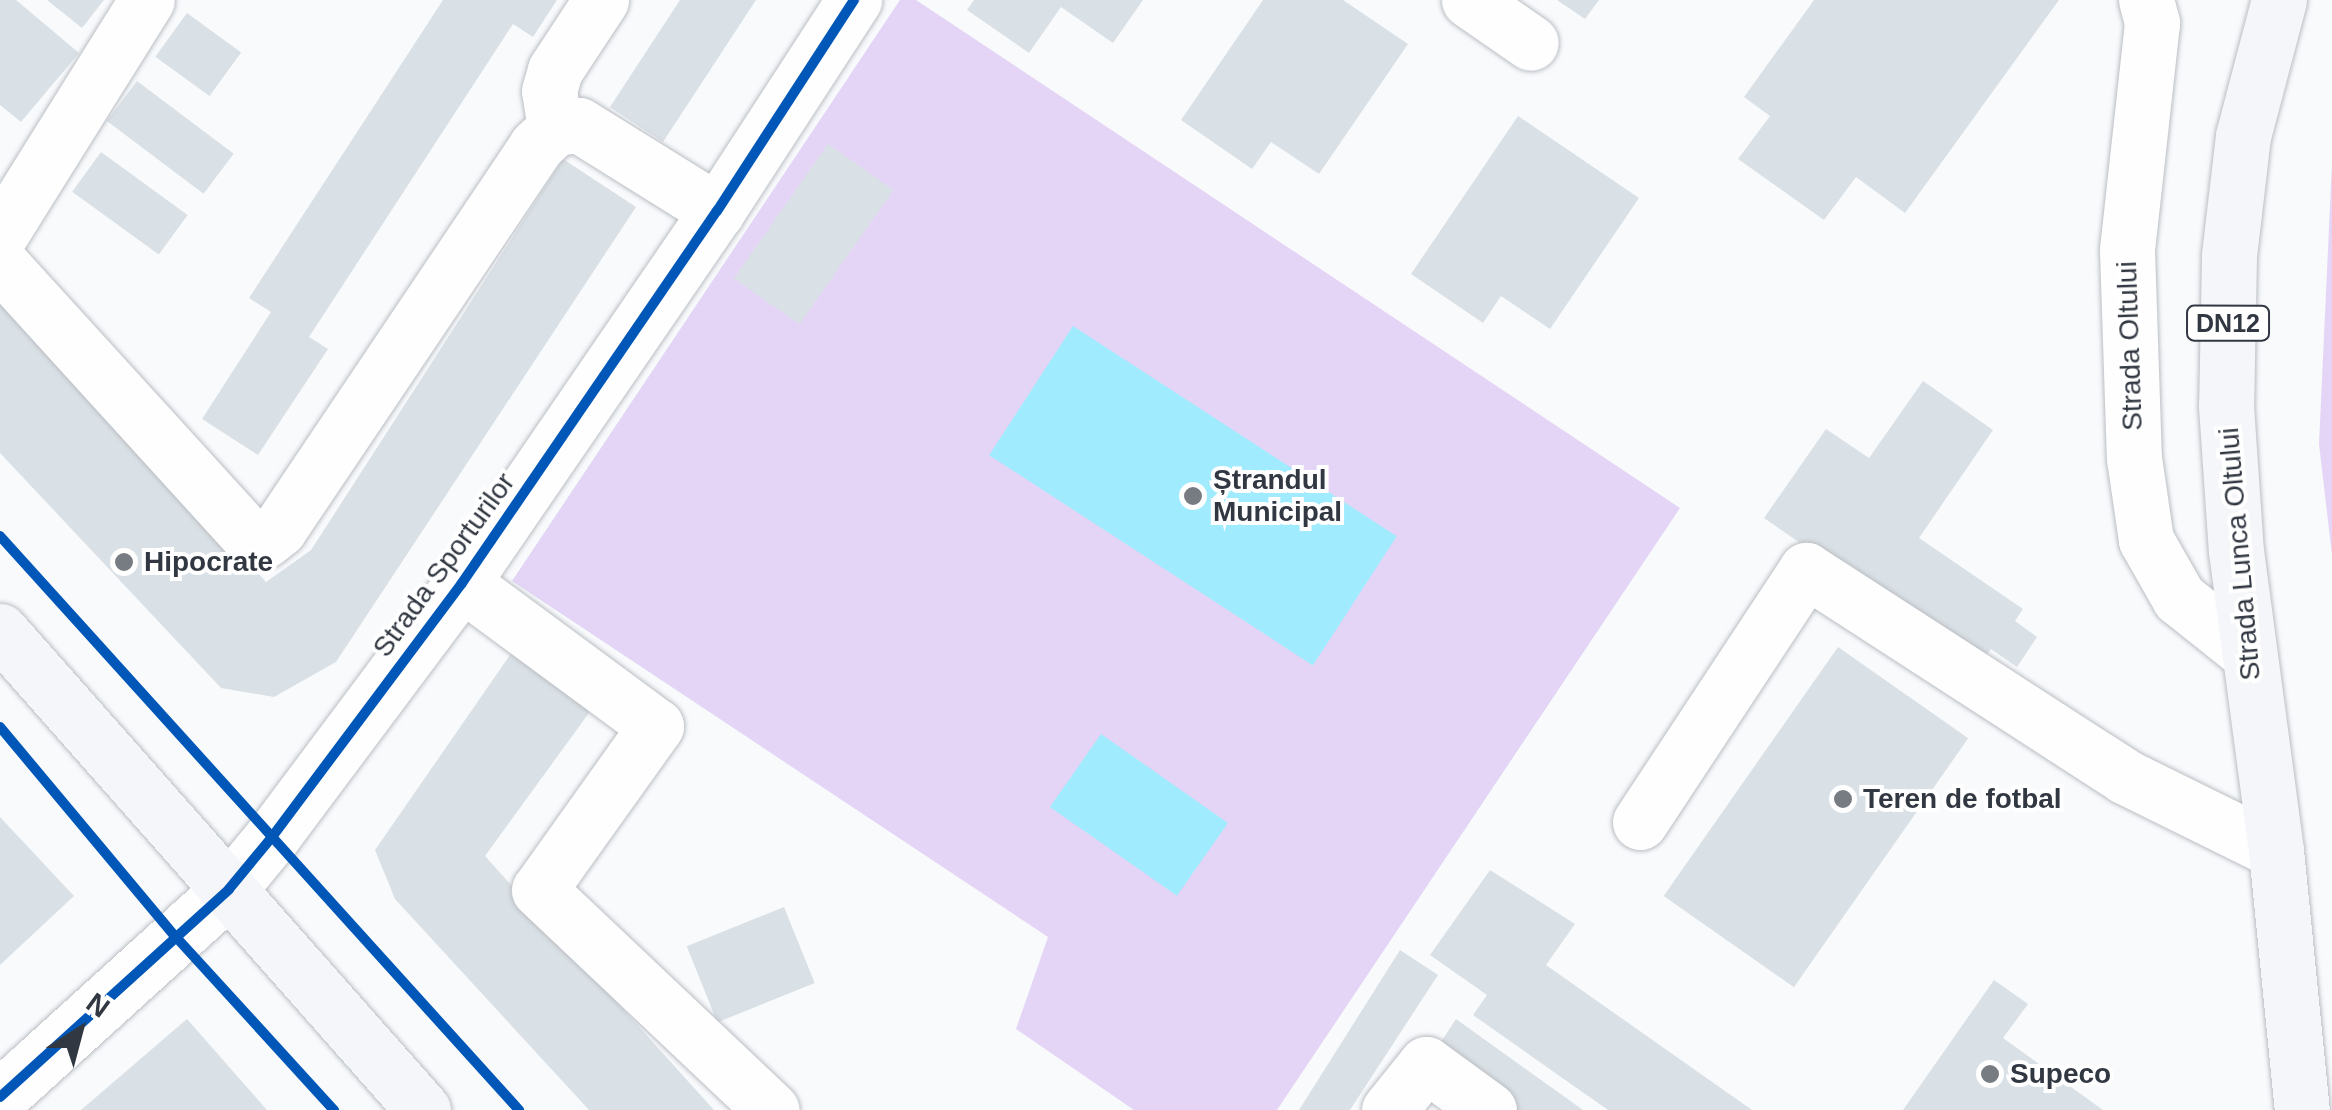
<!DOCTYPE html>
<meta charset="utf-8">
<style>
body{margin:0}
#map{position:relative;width:2332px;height:1110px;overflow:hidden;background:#f8fafc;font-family:Arial,sans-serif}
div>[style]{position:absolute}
.green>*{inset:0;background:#e4d5f6}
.water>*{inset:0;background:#a1ebfe;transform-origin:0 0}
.building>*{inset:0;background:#dae1e6;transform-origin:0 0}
.roads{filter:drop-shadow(0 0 2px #babec3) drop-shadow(0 0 2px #babec3)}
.minor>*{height:55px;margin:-27.5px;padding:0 27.5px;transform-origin:27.5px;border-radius:27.5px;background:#fefeff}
.major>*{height:55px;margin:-27.5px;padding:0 27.5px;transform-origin:27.5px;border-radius:27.5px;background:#f5f6f9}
.cycleway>*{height:10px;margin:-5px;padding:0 5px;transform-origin:5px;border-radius:5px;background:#0057b8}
.dots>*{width:28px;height:28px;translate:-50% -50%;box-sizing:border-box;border:5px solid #fff;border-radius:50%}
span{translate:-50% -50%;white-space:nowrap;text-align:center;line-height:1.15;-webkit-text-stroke:8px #fff;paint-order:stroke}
.shield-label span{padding:2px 8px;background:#fff;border:2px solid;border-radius:8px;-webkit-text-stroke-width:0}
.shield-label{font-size:25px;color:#323842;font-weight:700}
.street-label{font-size:28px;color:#323842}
.poi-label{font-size:28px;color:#323842;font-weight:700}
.left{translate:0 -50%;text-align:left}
.north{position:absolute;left:30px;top:980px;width:100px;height:100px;-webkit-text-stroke:8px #fff;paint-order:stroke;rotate:36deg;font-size:28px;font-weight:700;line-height:40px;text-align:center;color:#323842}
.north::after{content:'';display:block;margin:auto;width:35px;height:45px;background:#323842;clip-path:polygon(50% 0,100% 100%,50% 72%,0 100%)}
</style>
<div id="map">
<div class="green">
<div style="clip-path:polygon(900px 0,916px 0,1680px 508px,1277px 1110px,1134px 1110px,1016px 1029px,1048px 937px,512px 581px)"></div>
<div style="clip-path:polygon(2332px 163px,2332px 555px,2319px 444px)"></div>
</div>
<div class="water">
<div style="left:1073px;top:326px;width:386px;height:154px;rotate:33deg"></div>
<div style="left:1101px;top:734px;width:155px;height:89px;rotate:35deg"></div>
</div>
<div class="building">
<div style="clip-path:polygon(0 0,16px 0,79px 53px,21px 122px,0 105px)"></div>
<div style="clip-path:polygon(47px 0,104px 0,82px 28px)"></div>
<div style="clip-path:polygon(443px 0,557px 0,533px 37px,513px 24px,309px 337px,328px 349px,258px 455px,202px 419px,271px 312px,249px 298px)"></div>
<div style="clip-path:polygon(680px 0,756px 0,663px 142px,610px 107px)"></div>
<div style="clip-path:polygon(974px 0,1143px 0,1113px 43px,1061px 7px,1029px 53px,967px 10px)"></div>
<div style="clip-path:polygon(1263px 0,1343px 0,1408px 44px,1319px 174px,1271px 142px,1252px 169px,1181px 120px)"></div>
<div style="clip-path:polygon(1557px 0,1599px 0,1585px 19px)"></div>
<div style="clip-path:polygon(1814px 0,2059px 0,1905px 213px,1856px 177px,1824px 220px,1738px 159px,1770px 116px,1744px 97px)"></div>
<div style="left:187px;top:13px;width:67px;height:54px;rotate:36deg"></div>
<div style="left:137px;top:81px;width:121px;height:50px;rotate:37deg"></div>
<div style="clip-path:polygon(1518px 116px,1639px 198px,1550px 329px,1501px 296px,1483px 323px,1411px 274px)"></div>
<div style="left:828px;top:144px;width:80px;height:164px;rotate:35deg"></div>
<div style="left:101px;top:152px;width:107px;height:49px;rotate:36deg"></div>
<div style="clip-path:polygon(563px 159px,636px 207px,336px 662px,274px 697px,221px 688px,0 453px,0 291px,266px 582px,311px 550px)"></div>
<div style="clip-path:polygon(1923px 381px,1993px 430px,1919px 538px,2023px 609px,2015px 621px,2037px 637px,2017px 667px,1991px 649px,1978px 666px,1764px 518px,1826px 429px,1869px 458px)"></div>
<div style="clip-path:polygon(519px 642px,602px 695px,485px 856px,714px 1110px,589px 1110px,395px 899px,375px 850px)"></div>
<div style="left:1838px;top:647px;width:159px;height:304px;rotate:35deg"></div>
<div style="clip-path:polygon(0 817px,74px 896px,0 965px)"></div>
<div style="clip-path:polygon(1490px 870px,1575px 924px,1546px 965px,1752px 1110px,1608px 1110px,1473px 1015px,1487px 995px,1430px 955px)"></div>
<div style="left:784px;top:907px;width:82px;height:105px;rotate:68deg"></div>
<div style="clip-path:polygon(1400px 950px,1438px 975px,1350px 1110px,1299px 1110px)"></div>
<div style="clip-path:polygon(1994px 980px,2028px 1004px,2003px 1038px,2103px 1110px,1903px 1110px)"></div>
<div style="clip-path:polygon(187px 1019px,267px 1110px,81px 1110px)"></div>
<div style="clip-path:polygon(1456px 1019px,1583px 1110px,1511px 1110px,1433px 1054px)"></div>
</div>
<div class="roads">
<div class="minor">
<div style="left:1469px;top:0;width:75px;rotate:34.7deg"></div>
<div style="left:2146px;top:0;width:24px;rotate:75deg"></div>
<div style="left:2152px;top:23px;width:228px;rotate:96.3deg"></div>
<div style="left:2127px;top:250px;width:208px;rotate:88.1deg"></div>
<div style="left:2134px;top:458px;width:83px;rotate:81.7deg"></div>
<div style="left:2146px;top:540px;width:67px;rotate:60.4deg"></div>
<div style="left:2179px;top:598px;width:87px;rotate:38.5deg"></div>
<div style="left:555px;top:128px;width:37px;rotate:-99deg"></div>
<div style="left:549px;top:91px;width:22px;rotate:-74deg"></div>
<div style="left:555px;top:70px;width:84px;rotate:-56.7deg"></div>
<div style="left:0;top:235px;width:277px;rotate:-58deg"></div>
<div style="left:0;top:263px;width:370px;rotate:47.7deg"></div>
<div style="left:249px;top:537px;width:16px;rotate:11deg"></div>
<div style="left:265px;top:540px;width:18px;rotate:-38deg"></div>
<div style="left:279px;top:529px;width:461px;rotate:-56.1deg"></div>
<div style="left:536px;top:146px;width:26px;rotate:-43deg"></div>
<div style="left:555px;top:128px;width:24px;rotate:-7deg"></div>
<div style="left:579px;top:125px;width:163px;rotate:31.9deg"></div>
<div style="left:462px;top:583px;width:241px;rotate:36.4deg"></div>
<div style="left:656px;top:726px;width:201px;rotate:125.5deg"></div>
<div style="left:539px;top:890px;width:320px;rotate:43.4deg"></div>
<div style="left:1640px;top:822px;width:302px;rotate:-56.6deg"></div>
<div style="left:1806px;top:570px;width:381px;rotate:32.9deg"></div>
<div style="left:2126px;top:777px;width:167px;rotate:26.3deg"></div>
<div style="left:0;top:1097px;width:309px;rotate:-42.2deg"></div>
<div style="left:229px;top:889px;width:67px;rotate:-50.4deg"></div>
<div style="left:272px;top:837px;width:317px;rotate:-53.2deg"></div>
<div style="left:462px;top:583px;width:451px;rotate:-55.6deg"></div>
<div style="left:717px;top:211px;width:252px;rotate:-57deg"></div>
<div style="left:1389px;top:1110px;width:59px;rotate:-51.2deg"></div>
<div style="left:1426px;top:1064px;width:78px;rotate:36.1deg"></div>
</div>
<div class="major">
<div style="left:2279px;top:0;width:141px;rotate:104.8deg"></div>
<div style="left:2243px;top:136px;width:121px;rotate:96.7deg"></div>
<div style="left:2229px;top:256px;width:150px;rotate:91.1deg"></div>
<div style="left:2226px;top:406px;width:145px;rotate:86.1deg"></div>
<div style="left:2236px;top:551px;width:303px;rotate:82.4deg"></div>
<div style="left:2276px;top:851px;width:260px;rotate:84.3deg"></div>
<div style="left:0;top:631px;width:639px;rotate:48.55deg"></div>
</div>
</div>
<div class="cycleway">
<div style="left:0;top:536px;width:774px;rotate:47.88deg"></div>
<div style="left:0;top:727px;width:273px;rotate:50.1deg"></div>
<div style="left:175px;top:936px;width:236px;rotate:47.6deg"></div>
<div style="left:0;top:1097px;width:309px;rotate:-42.2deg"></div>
<div style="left:229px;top:889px;width:67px;rotate:-50.4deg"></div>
<div style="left:272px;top:837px;width:317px;rotate:-53.2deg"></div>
<div style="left:462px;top:583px;width:451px;rotate:-55.6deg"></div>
<div style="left:717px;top:211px;width:252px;rotate:-57deg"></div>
</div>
<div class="dots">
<div style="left:1193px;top:496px;background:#777c83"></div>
<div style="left:124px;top:562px;background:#777c83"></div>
<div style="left:1843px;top:799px;background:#777c83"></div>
<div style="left:1990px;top:1074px;background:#777c83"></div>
</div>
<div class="shield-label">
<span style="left:2228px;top:323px">DN12</span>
</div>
<div class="street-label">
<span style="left:2130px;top:346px;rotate:-92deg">Strada Oltului</span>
<span style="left:2240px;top:554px;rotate:-95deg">Strada Lunca Oltului</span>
<span style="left:444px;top:565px;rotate:-54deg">Strada Sporturilor</span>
</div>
<div class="poi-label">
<span class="left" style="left:1213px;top:496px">Ștrandul<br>Municipal</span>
<span class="left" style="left:144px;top:562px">Hipocrate</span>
<span class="left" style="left:1863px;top:799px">Teren de fotbal</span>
<span class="left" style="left:2010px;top:1074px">Supeco</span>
</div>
<div class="north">N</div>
</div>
